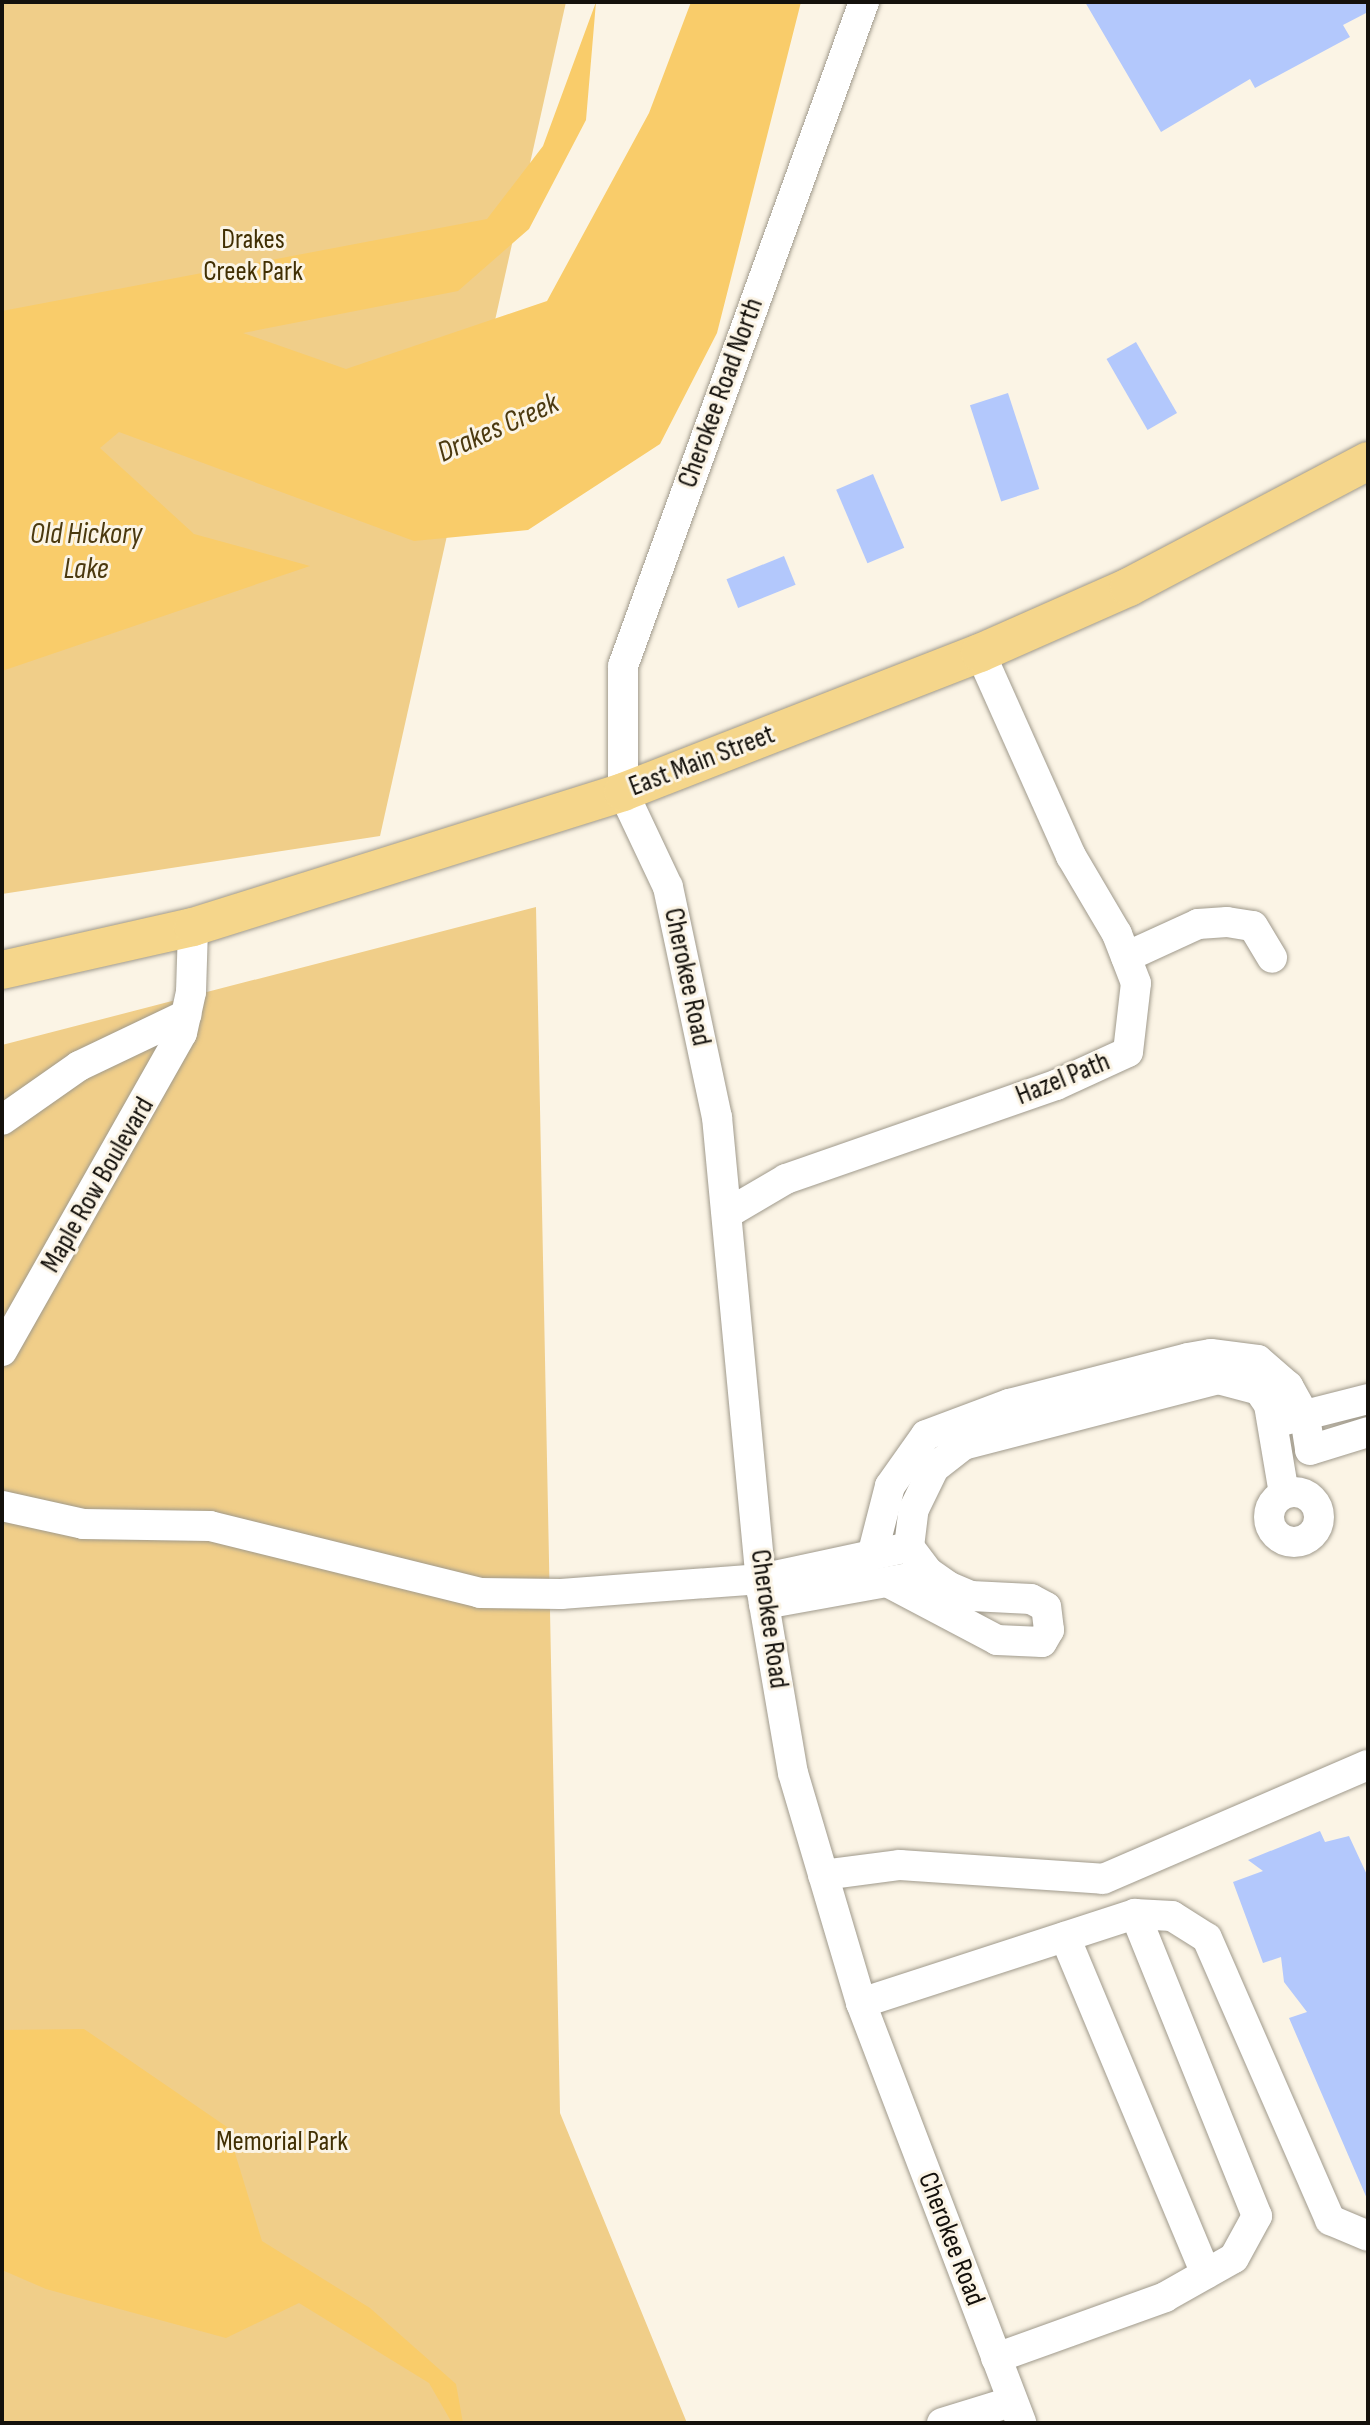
<!DOCTYPE html>
<style>
body{margin:0}
#map{position:relative;width:1370px;height:2425px;overflow:hidden;background:#fbf4e5;font-family:"Sofia Sans Condensed",sans-serif}
div>[style]{position:absolute}
.green>*{inset:0;background:#f0ce89}
.water>*{inset:0;background:#f9cc6a}
.building>*{inset:0;background:#b3c8fc;transform-origin:0 0}
.roads{filter:drop-shadow(0 0 2px #a09a8c) drop-shadow(0 0 2px #a09a8c)}
.minor>*{height:30px;margin:-15px;padding:0 15px;transform-origin:15px;border-radius:15px;background:#fff}
.minor>.ring{margin:-15px;padding:0;box-sizing:content-box;background:none;border:30px solid #fff;border-radius:50%}
.major>*{height:38px;margin:-19px;padding:0 19px;transform-origin:19px;border-radius:19px;background:#f5d68b}
span{translate:-50% -50%;white-space:nowrap;text-align:center;line-height:1.15;-webkit-text-stroke:6px #fbf4e5;paint-order:stroke}
.park-label{font-size:28px;color:#412f03}
.street-label{font-size:28px;color:#14110c}
.water-label{font-size:30px;color:#4b390f;font-style:italic}
.frame{position:absolute;inset:0;border:4px solid #14110c;pointer-events:none}
</style>
<div id="map">
<div class="green">
<div style="clip-path:polygon(2px 2px,566px 2px,380px 836px,2px 894px)"></div>
<div style="clip-path:polygon(536px 907px,560px 2113px,687px 2423px,2px 2423px,2px 1045px)"></div>
</div>
<div class="water">
<div style="clip-path:polygon(596px 2px,586px 120px,529px 229px,458px 291px,243px 333px,346px 369px,547px 301px,649px 113px,691px 2px,801px 2px,717px 333px,660px 444px,528px 530px,414px 541px,119px 432px,100px 448px,194px 534px,310px 566px,2px 671px,2px 311px,487px 219px,543px 146px)"></div>
<div style="clip-path:polygon(84px 2029px,227px 2127px,262px 2241px,370px 2308px,456px 2384px,463px 2423px,452px 2423px,429px 2383px,299px 2303px,226px 2338px,46px 2289px,2px 2270px,2px 2030px)"></div>
</div>
<div class="building">
<div style="clip-path:polygon(1085px 2px,1368px 2px,1368px 12px,1343px 25px,1350px 37px,1255px 88px,1250px 79px,1161px 132px)"></div>
<div style="left:1136px;top:342px;width:82px;height:34px;rotate:60deg"></div>
<div style="left:1008px;top:393px;width:101px;height:40px;rotate:72deg"></div>
<div style="left:873px;top:474px;width:80px;height:40px;rotate:67deg"></div>
<div style="left:784px;top:556px;width:31px;height:62px;rotate:68deg"></div>
<div style="clip-path:polygon(1320px 1831px,1325px 1842px,1349px 1836px,1368px 1877px,1368px 2201px,1289px 2018px,1307px 2012px,1284px 1982px,1281px 1957px,1263px 1963px,1233px 1882px,1263px 1871px,1248px 1860px)"></div>
</div>
<div class="roads">
<div class="minor">
<div style="left:864px;top:2px;width:706px;rotate:109.95deg"></div>
<div style="left:623px;top:666px;width:126px;rotate:90deg"></div>
<div style="left:623px;top:792px;width:105px;rotate:64.7deg"></div>
<div style="left:668px;top:887px;width:235px;rotate:78deg"></div>
<div style="left:717px;top:1117px;width:477px;rotate:84.6deg"></div>
<div style="left:762px;top:1592px;width:184px;rotate:80.3deg"></div>
<div style="left:793px;top:1773px;width:240px;rotate:73.5deg"></div>
<div style="left:861px;top:2003px;width:449px;rotate:69.1deg"></div>
<div style="left:1126px;top:957px;width:79px;rotate:-24.6deg"></div>
<div style="left:1198px;top:924px;width:29px;rotate:-4deg"></div>
<div style="left:1227px;top:922px;width:26px;rotate:9deg"></div>
<div style="left:1253px;top:926px;width:37px;rotate:59deg"></div>
<div style="left:2px;top:1120px;width:94px;rotate:-35deg"></div>
<div style="left:79px;top:1066px;width:119px;rotate:-25.5deg"></div>
<div style="left:728px;top:1213px;width:67px;rotate:-30.4deg"></div>
<div style="left:786px;top:1179px;width:286px;rotate:-19.2deg"></div>
<div style="left:1056px;top:1085px;width:79px;rotate:-24.6deg"></div>
<div style="left:1128px;top:1052px;width:69px;rotate:-83.4deg"></div>
<div style="left:1136px;top:983px;width:53px;rotate:-111.2deg"></div>
<div style="left:1117px;top:934px;width:91px;rotate:-120.5deg"></div>
<div style="left:1071px;top:856px;width:222px;rotate:-114.1deg"></div>
<div style="left:2px;top:1351px;width:365px;rotate:-60.5deg"></div>
<div style="left:182px;top:1033px;width:42px;rotate:-77.6deg"></div>
<div style="left:191px;top:992px;width:65px;rotate:-88.2deg"></div>
<div style="left:1285px;top:1420px;width:86px;rotate:-14.2deg"></div>
<div class="ring" style="left:1269px;top:1492px;width:20px;height:20px"></div>
<div style="left:2px;top:1506px;width:83px;rotate:12.5deg"></div>
<div style="left:83px;top:1524px;width:127px;rotate:0.9deg"></div>
<div style="left:210px;top:1526px;width:278px;rotate:13.9deg"></div>
<div style="left:480px;top:1593px;width:81px;rotate:0.7deg"></div>
<div style="left:561px;top:1594px;width:201px;rotate:-4.3deg"></div>
<div style="left:761px;top:1579px;width:151px;rotate:-12.2deg"></div>
<div style="left:909px;top:1547px;width:38px;rotate:-83deg"></div>
<div style="left:914px;top:1509px;width:46px;rotate:-64deg"></div>
<div style="left:934px;top:1468px;width:37px;rotate:-38deg"></div>
<div style="left:963px;top:1445px;width:263px;rotate:-14.5deg"></div>
<div style="left:1218px;top:1379px;width:42px;rotate:15deg"></div>
<div style="left:1259px;top:1390px;width:18px;rotate:56deg"></div>
<div style="left:1269px;top:1405px;width:90px;rotate:80.4deg"></div>
<div style="left:873px;top:1552px;width:68px;rotate:-75.6deg"></div>
<div style="left:890px;top:1486px;width:62px;rotate:-54.8deg"></div>
<div style="left:926px;top:1435px;width:89px;rotate:-20.5deg"></div>
<div style="left:1009px;top:1404px;width:185px;rotate:-14.4deg"></div>
<div style="left:1188px;top:1358px;width:23px;rotate:-10deg"></div>
<div style="left:1211px;top:1354px;width:47px;rotate:7.3deg"></div>
<div style="left:1258px;top:1360px;width:40px;rotate:41deg"></div>
<div style="left:1288px;top:1386px;width:35px;rotate:61deg"></div>
<div style="left:1305px;top:1417px;width:33px;rotate:81deg"></div>
<div style="left:1310px;top:1450px;width:61px;rotate:-17.2deg"></div>
<div style="left:891px;top:1584px;width:120px;rotate:27.8deg"></div>
<div style="left:997px;top:1640px;width:45px;rotate:2.5deg"></div>
<div style="left:1042px;top:1642px;width:14px;rotate:-60deg"></div>
<div style="left:1049px;top:1630px;width:23px;rotate:-97deg"></div>
<div style="left:1046px;top:1607px;width:17px;rotate:-152deg"></div>
<div style="left:1031px;top:1599px;width:60px;rotate:-177.1deg"></div>
<div style="left:971px;top:1596px;width:25px;rotate:-157deg"></div>
<div style="left:948px;top:1586px;width:24px;rotate:-145deg"></div>
<div style="left:928px;top:1572px;width:31px;rotate:-127deg"></div>
<div style="left:764px;top:1604px;width:146px;rotate:-10.2deg"></div>
<div style="left:823px;top:1875px;width:78px;rotate:-7.4deg"></div>
<div style="left:900px;top:1865px;width:203px;rotate:3.9deg"></div>
<div style="left:1103px;top:1879px;width:288px;rotate:-23.3deg"></div>
<div style="left:1065px;top:1937px;width:365px;rotate:67.3deg"></div>
<div style="left:861px;top:2003px;width:288px;rotate:-18deg"></div>
<div style="left:1135px;top:1914px;width:37px;rotate:3deg"></div>
<div style="left:1172px;top:1916px;width:41px;rotate:32.2deg"></div>
<div style="left:1207px;top:1938px;width:308px;rotate:66.4deg"></div>
<div style="left:1330px;top:2220px;width:41px;rotate:22.8deg"></div>
<div style="left:996px;top:2358px;width:180px;rotate:-19.8deg"></div>
<div style="left:1165px;top:2297px;width:79px;rotate:-29.5deg"></div>
<div style="left:1234px;top:2258px;width:48px;rotate:-61.3deg"></div>
<div style="left:1257px;top:2216px;width:326px;rotate:-112deg"></div>
<div style="left:942px;top:2423px;width:62px;rotate:-17deg"></div>
</div>
<div class="major">
<div style="left:2px;top:970px;width:196px;rotate:-12.7deg"></div>
<div style="left:193px;top:927px;width:451px;rotate:-17.4deg"></div>
<div style="left:623px;top:792px;width:383px;rotate:-21.3deg"></div>
<div style="left:980px;top:653px;width:163px;rotate:-23.9deg"></div>
<div style="left:1129px;top:587px;width:270px;rotate:-27.8deg"></div>
</div>
</div>
<div class="park-label">
<span style="left:253px;top:256px">Drakes<br>Creek Park</span>
<span style="left:282px;top:2142px">Memorial Park</span>
</div>
<div class="street-label">
<span style="left:721px;top:393px;rotate:-70deg">Cherokee Road North</span>
<span style="left:702px;top:761px;rotate:-21deg">East Main Street</span>
<span style="left:687px;top:977px;rotate:78deg">Cherokee Road</span>
<span style="left:1063px;top:1079px;rotate:-22deg">Hazel Path</span>
<span style="left:98px;top:1185px;rotate:-60deg">Maple Row Boulevard</span>
<span style="left:769px;top:1619px;rotate:82deg">Cherokee Road</span>
<span style="left:951px;top:2239px;rotate:69deg">Cherokee Road</span>
</div>
<div class="water-label">
<span style="left:498px;top:428px;rotate:-24deg">Drakes Creek</span>
<span style="left:86px;top:551px">Old Hickory<br>Lake</span>
</div>
<div class="frame"></div>
</div>
